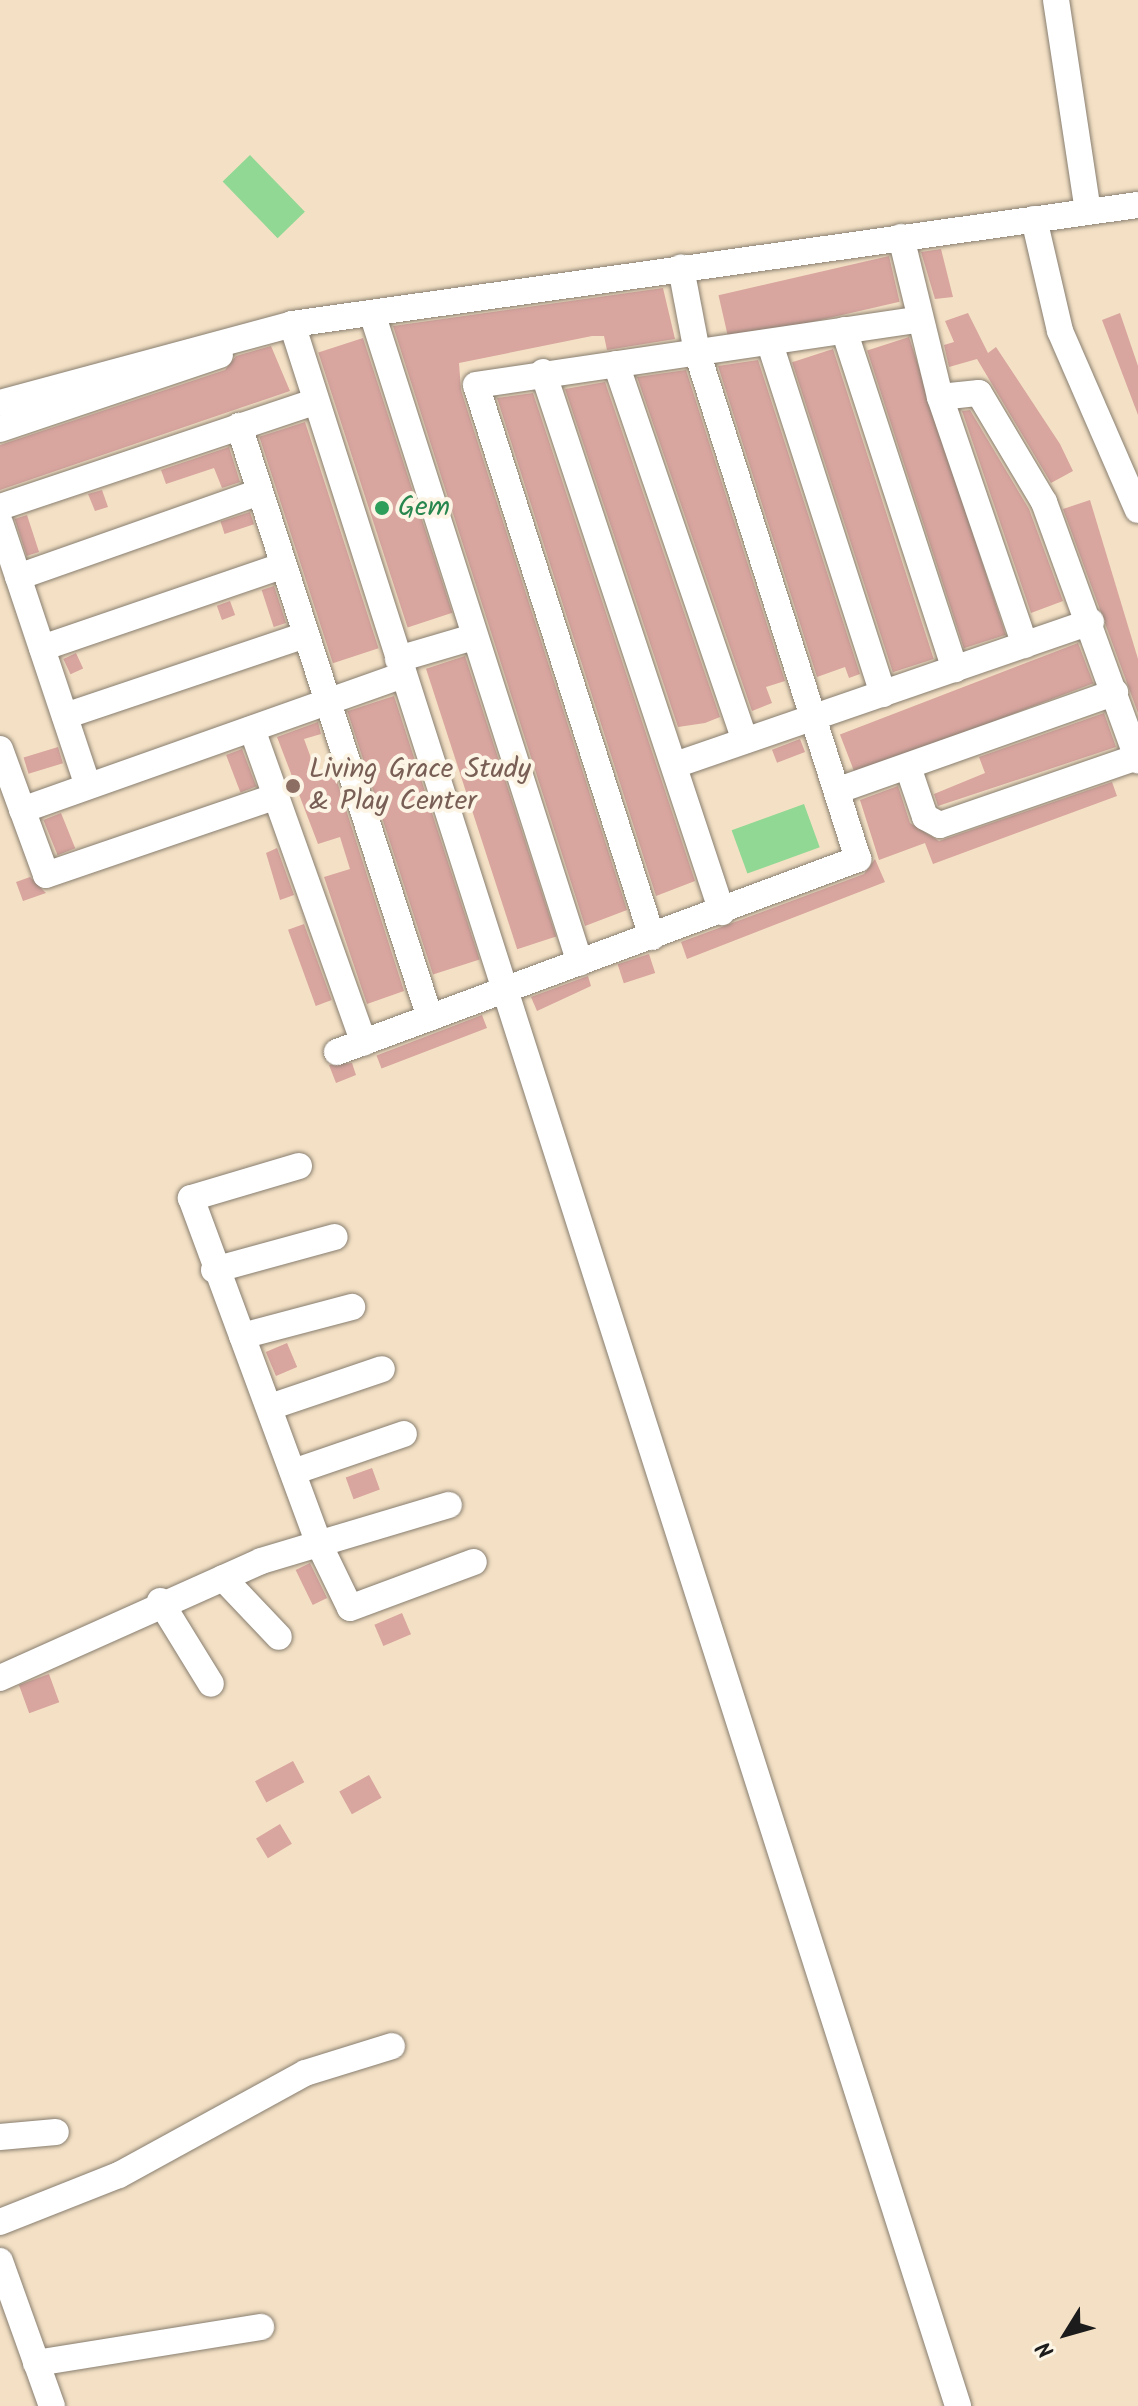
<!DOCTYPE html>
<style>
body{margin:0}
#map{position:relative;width:1138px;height:2406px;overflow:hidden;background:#f4e1c5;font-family:Kalam,sans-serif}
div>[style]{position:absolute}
.green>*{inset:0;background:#90d893;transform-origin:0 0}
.building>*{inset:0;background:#d8a59f;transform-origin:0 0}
.roads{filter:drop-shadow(0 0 2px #887e70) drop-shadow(0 0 2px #887e70)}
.minor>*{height:26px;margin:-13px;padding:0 13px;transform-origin:13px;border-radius:13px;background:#fff}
.dots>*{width:22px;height:22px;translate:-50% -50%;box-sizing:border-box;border:4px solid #fcf5e5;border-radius:50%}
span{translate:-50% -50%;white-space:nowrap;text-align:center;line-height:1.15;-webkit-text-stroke:8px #fcf5e5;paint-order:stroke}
.leisure-label{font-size:28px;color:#27864d}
.left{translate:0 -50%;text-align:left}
.education-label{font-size:28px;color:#785e54}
.north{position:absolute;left:1026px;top:2294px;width:80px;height:80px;-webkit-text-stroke:6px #fcf5e5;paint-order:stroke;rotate:233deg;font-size:22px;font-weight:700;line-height:32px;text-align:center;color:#1c1c1c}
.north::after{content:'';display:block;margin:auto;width:28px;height:36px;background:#1c1c1c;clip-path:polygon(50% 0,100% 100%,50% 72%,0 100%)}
</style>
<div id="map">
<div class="green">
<div style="left:250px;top:155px;width:79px;height:38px;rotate:46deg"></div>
<div style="left:804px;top:804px;width:46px;height:77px;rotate:70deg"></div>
</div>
<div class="building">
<div style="clip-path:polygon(941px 249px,953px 297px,935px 299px,921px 252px)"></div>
<div style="left:889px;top:256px;width:47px;height:175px;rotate:77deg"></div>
<div style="clip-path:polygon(663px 288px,675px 339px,607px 350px,604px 336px,592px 336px,459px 363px,461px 390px,627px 910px,585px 926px,393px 326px)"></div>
<div style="clip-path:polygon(968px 313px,988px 353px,996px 347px,1060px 444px,1073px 471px,1051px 483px,977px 359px,949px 367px,944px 345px,954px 342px,945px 321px)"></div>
<div style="clip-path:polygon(1120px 313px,1138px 366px,1138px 415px,1102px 320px)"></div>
<div style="left:909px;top:337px;width:313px;height:44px;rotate:72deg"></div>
<div style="left:363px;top:338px;width:289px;height:47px;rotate:72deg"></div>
<div style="clip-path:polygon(271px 346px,290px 391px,0 490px,0 445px,225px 370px,236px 356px)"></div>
<div style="left:833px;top:349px;width:326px;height:43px;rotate:72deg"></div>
<div style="clip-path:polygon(758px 360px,860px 674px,849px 678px,845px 667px,817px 677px,718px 366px)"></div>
<div style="clip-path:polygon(686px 370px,785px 681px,766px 687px,772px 703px,752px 711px,637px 377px)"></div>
<div style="clip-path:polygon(605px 382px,720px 717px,705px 723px,678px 727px,565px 389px)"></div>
<div style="clip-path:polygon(533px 393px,695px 881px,656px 896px,497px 398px)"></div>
<div style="clip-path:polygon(970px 410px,1029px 509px,1063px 601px,1031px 613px,962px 411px)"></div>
<div style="left:305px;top:422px;width:238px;height:48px;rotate:72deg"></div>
<div style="clip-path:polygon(229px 447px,240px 482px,222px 488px,214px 468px,166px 484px,161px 470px)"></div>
<div style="clip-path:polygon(102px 490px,108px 507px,95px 511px,88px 494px)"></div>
<div style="clip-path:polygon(1090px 500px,1138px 659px,1138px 713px,1063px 509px)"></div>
<div style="left:250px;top:512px;width:13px;height:31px;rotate:72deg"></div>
<div style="left:27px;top:515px;width:39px;height:13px;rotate:72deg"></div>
<div style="left:274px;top:586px;width:39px;height:13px;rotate:72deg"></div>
<div style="left:230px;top:601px;width:15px;height:14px;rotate:70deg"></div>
<div style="left:1078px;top:643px;width:43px;height:255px;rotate:69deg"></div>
<div style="left:76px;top:653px;width:17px;height:14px;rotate:65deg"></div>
<div style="left:465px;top:656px;width:295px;height:41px;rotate:72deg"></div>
<div style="left:394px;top:696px;width:277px;height:49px;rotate:72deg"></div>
<div style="clip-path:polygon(1104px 713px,1116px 747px,938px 806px,934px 794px,985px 773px,979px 757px)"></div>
<div style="clip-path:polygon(318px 722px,321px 734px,304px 739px,318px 777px,334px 772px,404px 991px,367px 1004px,324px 877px,350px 869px,340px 837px,318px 844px,277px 737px)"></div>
<div style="left:800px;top:739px;width:14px;height:30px;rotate:69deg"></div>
<div style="left:58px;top:747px;width:17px;height:36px;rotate:73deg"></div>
<div style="left:242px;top:749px;width:40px;height:17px;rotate:69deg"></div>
<div style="clip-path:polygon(1112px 782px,1117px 796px,933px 864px,925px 843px,879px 860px,860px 800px,898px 786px,910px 823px,939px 841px)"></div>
<div style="left:61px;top:813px;width:38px;height:19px;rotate:68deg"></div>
<div style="clip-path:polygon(277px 848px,294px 895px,280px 900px,266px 853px)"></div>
<div style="clip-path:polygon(875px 859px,885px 882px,687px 959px,681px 942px,864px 874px)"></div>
<div style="clip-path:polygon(30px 877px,46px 893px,23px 901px,16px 882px)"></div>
<div style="left:304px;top:924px;width:81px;height:17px;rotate:70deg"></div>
<div style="left:649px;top:954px;width:20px;height:33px;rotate:72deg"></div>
<div style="clip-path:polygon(588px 976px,591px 986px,537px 1011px,531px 997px)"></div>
<div style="left:482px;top:1015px;width:14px;height:113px;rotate:69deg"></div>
<div style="clip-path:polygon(352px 1063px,356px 1075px,336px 1083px,329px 1065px)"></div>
<div style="left:287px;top:1343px;width:26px;height:23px;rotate:67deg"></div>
<div style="left:372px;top:1468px;width:23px;height:28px;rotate:70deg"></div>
<div style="left:310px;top:1563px;width:39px;height:16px;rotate:64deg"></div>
<div style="left:402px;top:1613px;width:23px;height:30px;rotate:67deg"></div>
<div style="left:49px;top:1674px;width:30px;height:32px;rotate:70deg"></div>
<div style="left:293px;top:1761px;width:24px;height:43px;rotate:62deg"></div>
<div style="left:369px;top:1775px;width:26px;height:34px;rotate:61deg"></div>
<div style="left:280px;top:1824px;width:23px;height:28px;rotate:59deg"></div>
</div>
<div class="roads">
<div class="minor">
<div style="left:1056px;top:0;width:213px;rotate:81.4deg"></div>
<div style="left:1034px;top:219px;width:115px;rotate:76.9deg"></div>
<div style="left:1060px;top:331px;width:195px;rotate:66.5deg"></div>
<div style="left:901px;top:237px;width:165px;rotate:76.3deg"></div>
<div style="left:940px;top:397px;width:262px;rotate:71.1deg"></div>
<div style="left:372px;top:313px;width:682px;rotate:72.26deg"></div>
<div style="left:292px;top:324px;width:2186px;rotate:72.26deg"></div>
<div style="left:844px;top:330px;width:357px;rotate:71.9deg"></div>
<div style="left:770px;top:344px;width:368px;rotate:72.1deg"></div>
<div style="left:616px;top:364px;width:398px;rotate:71.1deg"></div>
<div style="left:543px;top:372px;width:569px;rotate:71.66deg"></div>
<div style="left:940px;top:397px;width:39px;rotate:-6deg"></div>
<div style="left:979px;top:393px;width:127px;rotate:59.2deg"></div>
<div style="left:1044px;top:502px;width:275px;rotate:70deg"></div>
<div style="left:0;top:403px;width:302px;rotate:-15.1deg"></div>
<div style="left:292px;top:324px;width:854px;rotate:-8.01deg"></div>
<div style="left:239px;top:426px;width:622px;rotate:72.12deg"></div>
<div style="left:0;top:429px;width:232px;rotate:-18.6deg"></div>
<div style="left:0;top:507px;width:333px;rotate:-18.5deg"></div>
<div style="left:0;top:523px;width:277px;rotate:71.5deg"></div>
<div style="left:18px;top:577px;width:256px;rotate:-19.4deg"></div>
<div style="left:42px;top:648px;width:254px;rotate:-18.9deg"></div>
<div style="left:398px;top:659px;width:78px;rotate:-16.3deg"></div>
<div style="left:65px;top:716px;width:253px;rotate:-18.6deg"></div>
<div style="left:252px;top:729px;width:333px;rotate:70.4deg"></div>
<div style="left:0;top:749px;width:134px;rotate:69.9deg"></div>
<div style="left:46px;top:875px;width:241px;rotate:-18.9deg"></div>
<div style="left:675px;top:765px;width:440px;rotate:-19deg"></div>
<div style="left:908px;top:767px;width:53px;rotate:71.2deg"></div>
<div style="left:925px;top:817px;width:17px;rotate:28deg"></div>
<div style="left:940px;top:825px;width:208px;rotate:-19deg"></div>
<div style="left:839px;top:790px;width:293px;rotate:-19.5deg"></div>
<div style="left:22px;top:810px;width:405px;rotate:-19.5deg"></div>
<div style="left:652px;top:937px;width:579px;rotate:-107.68deg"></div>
<div style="left:476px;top:385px;width:446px;rotate:-8.4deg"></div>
<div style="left:337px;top:1052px;width:556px;rotate:-20.33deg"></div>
<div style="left:858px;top:859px;width:532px;rotate:-107.62deg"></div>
<div style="left:697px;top:352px;width:86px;rotate:-100.8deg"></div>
<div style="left:299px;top:1166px;width:113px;rotate:163.5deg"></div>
<div style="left:191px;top:1198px;width:367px;rotate:69.7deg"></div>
<div style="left:318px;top:1542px;width:73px;rotate:64.1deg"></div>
<div style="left:350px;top:1608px;width:132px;rotate:-20.4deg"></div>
<div style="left:214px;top:1270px;width:125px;rotate:-15.3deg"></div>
<div style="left:242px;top:1336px;width:114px;rotate:-14.8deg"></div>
<div style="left:270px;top:1407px;width:118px;rotate:-18.7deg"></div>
<div style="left:296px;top:1471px;width:114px;rotate:-18.9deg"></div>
<div style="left:223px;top:1578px;width:81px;rotate:46.5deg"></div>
<div style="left:160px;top:1601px;width:97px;rotate:58.4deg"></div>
<div style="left:0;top:1678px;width:286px;rotate:-24.1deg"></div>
<div style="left:261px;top:1561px;width:196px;rotate:-16.6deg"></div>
<div style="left:0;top:2137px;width:56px;rotate:-5.1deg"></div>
<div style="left:0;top:2222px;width:128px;rotate:-21.6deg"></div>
<div style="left:119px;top:2175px;width:212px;rotate:-28.7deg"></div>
<div style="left:305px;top:2073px;width:91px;rotate:-17.2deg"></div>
<div style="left:0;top:2261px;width:154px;rotate:70.3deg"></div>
<div style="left:36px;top:2363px;width:228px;rotate:-9.1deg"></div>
</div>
</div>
<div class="dots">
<div style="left:382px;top:508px;background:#2e9e5b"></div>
<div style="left:293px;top:786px;background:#8d6e63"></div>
</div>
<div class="leisure-label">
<span class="left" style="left:398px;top:508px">Gem</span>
</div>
<div class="education-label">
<span class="left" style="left:309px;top:786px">Living Grace Study<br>&amp; Play Center</span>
</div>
<div class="north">N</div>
</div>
